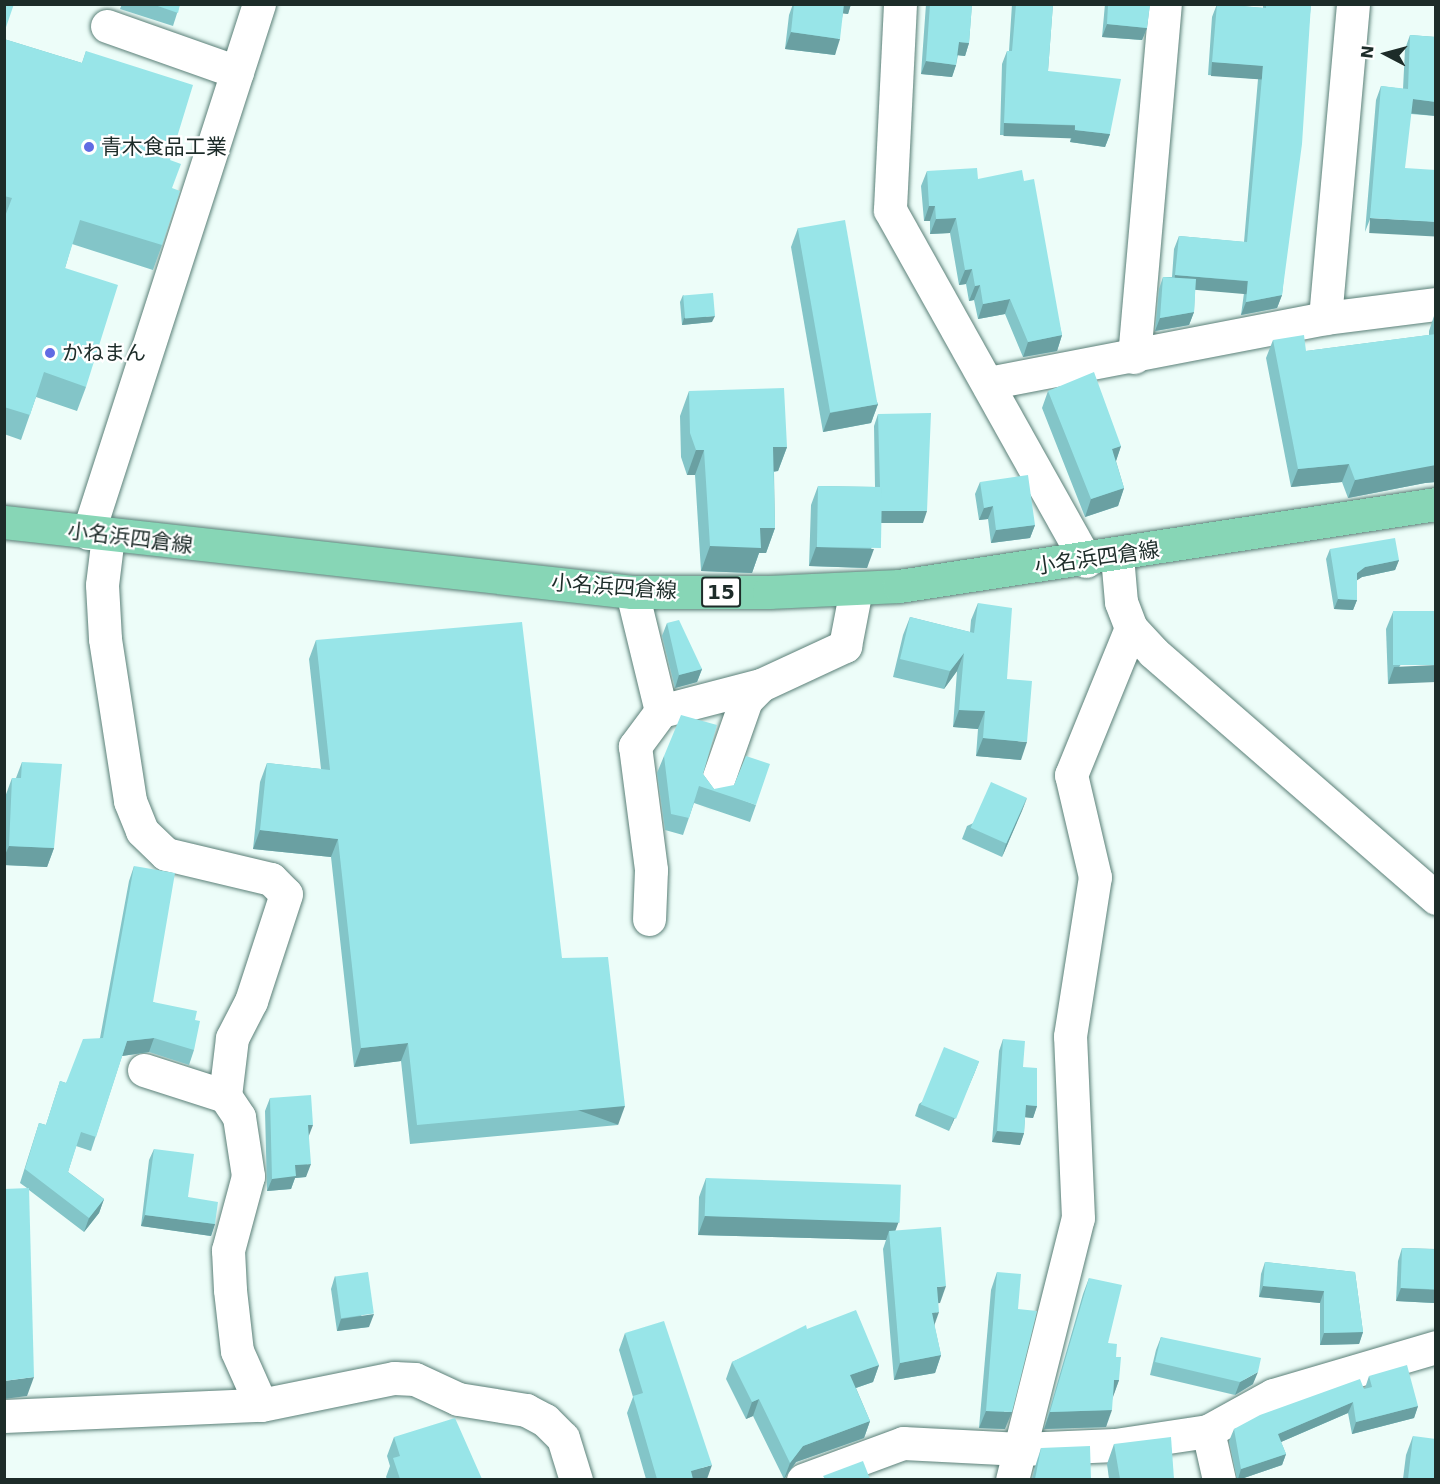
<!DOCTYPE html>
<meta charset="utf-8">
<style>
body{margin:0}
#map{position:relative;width:1440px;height:1484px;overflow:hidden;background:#edfdf9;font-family:"DejaVu Sans","Noto Sans JP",sans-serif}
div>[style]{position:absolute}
.roads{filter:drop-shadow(0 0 2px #5b8078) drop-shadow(0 0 2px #5b8078)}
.minor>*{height:33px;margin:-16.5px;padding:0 16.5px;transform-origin:16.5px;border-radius:16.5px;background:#fff}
.major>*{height:33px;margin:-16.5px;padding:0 16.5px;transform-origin:16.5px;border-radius:16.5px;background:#87d6b6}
.wall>*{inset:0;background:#83c5c8}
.shaded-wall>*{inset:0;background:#6aa0a2;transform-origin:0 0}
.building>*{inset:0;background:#98e5e8;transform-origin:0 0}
.dots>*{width:16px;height:16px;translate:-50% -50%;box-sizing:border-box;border:3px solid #fff;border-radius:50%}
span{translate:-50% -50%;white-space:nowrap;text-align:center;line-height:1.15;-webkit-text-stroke:4.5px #fff;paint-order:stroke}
.shield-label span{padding:2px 4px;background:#fff;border:2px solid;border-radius:4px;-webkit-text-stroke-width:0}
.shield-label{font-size:20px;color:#1d2c29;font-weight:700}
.poi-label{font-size:21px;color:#1d2c29}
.left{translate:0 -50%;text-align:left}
.street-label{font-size:21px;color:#1d2c29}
.frame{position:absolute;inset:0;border:6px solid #1d2c29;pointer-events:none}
.north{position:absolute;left:1356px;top:24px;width:60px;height:60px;-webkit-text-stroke:4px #fff;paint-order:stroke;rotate:276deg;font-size:16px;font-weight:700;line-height:24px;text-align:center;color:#1d2c29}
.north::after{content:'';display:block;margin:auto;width:21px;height:27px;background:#1d2c29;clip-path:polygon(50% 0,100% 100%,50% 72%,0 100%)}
</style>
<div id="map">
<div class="roads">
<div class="minor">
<div style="left:900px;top:4px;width:206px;rotate:92.8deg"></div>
<div style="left:890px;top:210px;width:402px;rotate:60.8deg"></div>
<div style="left:107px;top:26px;width:138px;rotate:19.5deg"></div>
<div style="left:1325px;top:318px;width:315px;rotate:-84.9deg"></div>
<div style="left:1134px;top:357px;width:354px;rotate:-85deg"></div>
<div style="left:988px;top:383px;width:343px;rotate:-10.9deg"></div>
<div style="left:1325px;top:318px;width:112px;rotate:-7.2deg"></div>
<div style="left:88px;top:533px;width:556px;rotate:-72.09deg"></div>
<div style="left:108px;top:536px;width:49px;rotate:97deg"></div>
<div style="left:102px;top:585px;width:54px;rotate:86.8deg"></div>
<div style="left:105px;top:639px;width:164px;rotate:81.2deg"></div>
<div style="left:130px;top:801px;width:32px;rotate:68deg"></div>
<div style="left:142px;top:831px;width:33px;rotate:44deg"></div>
<div style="left:166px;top:854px;width:108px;rotate:13.4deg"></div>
<div style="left:271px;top:879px;width:21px;rotate:45deg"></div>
<div style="left:286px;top:894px;width:113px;rotate:108.1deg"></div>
<div style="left:251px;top:1001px;width:42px;rotate:117.2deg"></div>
<div style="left:232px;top:1038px;width:58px;rotate:96.9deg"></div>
<div style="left:225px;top:1096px;width:25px;rotate:56deg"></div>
<div style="left:239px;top:1117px;width:60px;rotate:81.3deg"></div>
<div style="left:248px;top:1176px;width:77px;rotate:105.1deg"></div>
<div style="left:228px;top:1250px;width:40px;rotate:87.1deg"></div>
<div style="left:230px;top:1290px;width:61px;rotate:83.5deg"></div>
<div style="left:237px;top:1351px;width:59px;rotate:66deg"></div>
<div style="left:1117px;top:556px;width:46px;rotate:85deg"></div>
<div style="left:1121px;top:602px;width:28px;rotate:69deg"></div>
<div style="left:1131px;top:628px;width:33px;rotate:47deg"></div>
<div style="left:1153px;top:652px;width:375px;rotate:41deg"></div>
<div style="left:632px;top:592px;width:122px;rotate:76.3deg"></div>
<div style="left:661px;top:711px;width:44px;rotate:126.6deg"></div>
<div style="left:635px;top:746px;width:125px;rotate:82.6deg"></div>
<div style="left:651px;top:870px;width:49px;rotate:92.3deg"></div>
<div style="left:661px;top:711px;width:103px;rotate:-14.6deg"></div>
<div style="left:715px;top:788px;width:93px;rotate:-70.6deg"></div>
<div style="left:746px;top:700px;width:21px;rotate:-45deg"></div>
<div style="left:761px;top:685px;width:93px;rotate:-24.9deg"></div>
<div style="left:845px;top:646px;width:58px;rotate:-79.1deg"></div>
<div style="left:144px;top:1070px;width:85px;rotate:17.8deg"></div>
<div style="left:4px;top:1416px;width:257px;rotate:-2.5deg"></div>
<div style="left:261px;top:1405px;width:136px;rotate:-11.5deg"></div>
<div style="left:394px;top:1378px;width:21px;rotate:3deg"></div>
<div style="left:415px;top:1379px;width:47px;rotate:24.9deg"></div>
<div style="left:458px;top:1399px;width:69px;rotate:9.2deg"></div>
<div style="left:526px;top:1410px;width:21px;rotate:28deg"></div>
<div style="left:545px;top:1420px;width:25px;rotate:45deg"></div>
<div style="left:563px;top:1438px;width:44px;rotate:72.8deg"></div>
<div style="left:1208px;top:1431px;width:50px;rotate:77.3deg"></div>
<div style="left:803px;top:1480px;width:107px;rotate:-20.3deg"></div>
<div style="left:903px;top:1443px;width:118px;rotate:2.9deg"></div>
<div style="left:1021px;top:1449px;width:94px;rotate:-2.4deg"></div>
<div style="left:1115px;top:1445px;width:94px;rotate:-8.6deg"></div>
<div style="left:1208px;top:1431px;width:74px;rotate:-29deg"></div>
<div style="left:1273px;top:1395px;width:170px;rotate:-16.4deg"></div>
<div style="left:1012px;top:1480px;width:270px;rotate:-75.9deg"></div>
<div style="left:1078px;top:1218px;width:182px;rotate:-92.5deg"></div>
<div style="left:1070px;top:1036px;width:161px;rotate:-81.1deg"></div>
<div style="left:1095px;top:877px;width:105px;rotate:-103.2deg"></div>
<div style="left:1071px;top:775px;width:159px;rotate:-67.8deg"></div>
</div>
<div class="major">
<div style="left:4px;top:522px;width:632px;rotate:6.36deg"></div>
<div style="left:632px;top:592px;width:137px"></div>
<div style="left:769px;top:592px;width:130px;rotate:-2.6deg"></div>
<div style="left:899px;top:586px;width:543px;rotate:-8.68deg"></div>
</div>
</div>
<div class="wall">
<div style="clip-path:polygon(122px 4px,180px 4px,173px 26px,120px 9px)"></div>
<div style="clip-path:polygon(793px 4px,851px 4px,848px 14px,843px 13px,835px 55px,785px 49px,789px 15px)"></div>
<div style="clip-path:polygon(926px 4px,972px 4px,969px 43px,965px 56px,958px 55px,956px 65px,952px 77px,921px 74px)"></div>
<div style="clip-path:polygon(1012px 4px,1053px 4px,1048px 71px,1110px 134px,1105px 147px,1070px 142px,1071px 137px,1000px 135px,1002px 64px,1007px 51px,1009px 51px)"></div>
<div style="clip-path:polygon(1105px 4px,1150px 4px,1147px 28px,1142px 40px,1102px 37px)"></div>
<div style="clip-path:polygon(1217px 4px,1263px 8px,1263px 4px,1311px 4px,1282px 295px,1277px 308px,1241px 315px,1244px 293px,1195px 289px,1194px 312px,1189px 325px,1155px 331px,1159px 289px,1163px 277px,1172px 277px,1174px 249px,1179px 236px,1244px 242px,1258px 79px,1208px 75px,1212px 17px)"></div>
<div style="clip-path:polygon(1410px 35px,1436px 37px,1436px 116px,1411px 114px,1365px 232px,1376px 100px,1381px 86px,1403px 89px,1405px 49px)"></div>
<div style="clip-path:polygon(4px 39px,82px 63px,86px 51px,170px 160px,172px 188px,162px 245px,153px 270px,72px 244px,65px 268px,86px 387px,77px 411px,36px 397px,21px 440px,4px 434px)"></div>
<div style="clip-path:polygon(927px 171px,978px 179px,1024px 181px,1062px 335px,1057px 351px,1023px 357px,1005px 314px,978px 319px,974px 300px,969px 301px,966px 284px,959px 285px,950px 233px,930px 234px,930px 221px,924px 221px,921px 186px)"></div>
<div style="clip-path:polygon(798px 228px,878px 404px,871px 423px,823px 432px,791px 247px)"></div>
<div style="clip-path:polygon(683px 295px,712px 322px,682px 325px,680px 302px)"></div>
<div style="clip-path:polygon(1435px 313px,1436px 482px,1425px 483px,1348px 498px,1342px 482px,1291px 487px,1266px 358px,1273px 340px,1306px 351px,1429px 335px,1429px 331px)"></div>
<div style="clip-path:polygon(689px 391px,787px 447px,778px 471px,774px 472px,775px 528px,766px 553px,759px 553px,752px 573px,701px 571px,695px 475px,687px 475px,681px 457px,680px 416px)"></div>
<div style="clip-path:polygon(1048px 391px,1121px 446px,1116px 461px,1124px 488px,1118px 506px,1085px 517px,1042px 408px)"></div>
<div style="clip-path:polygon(878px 414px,923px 523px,877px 523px,867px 568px,809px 566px,811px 505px,818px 486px,875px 487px,874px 426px)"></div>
<div style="clip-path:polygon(980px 482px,1035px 525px,1030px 538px,991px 543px,988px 519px,979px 520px,975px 494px)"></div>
<div style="clip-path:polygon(1330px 549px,1399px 560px,1395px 570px,1362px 577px,1357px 580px,1357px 600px,1353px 610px,1334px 609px,1326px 559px)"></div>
<div style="clip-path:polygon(978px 603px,1007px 679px,1021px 760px,976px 756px,978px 729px,953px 727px,957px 671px,944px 689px,893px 677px,903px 635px,910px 617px,970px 632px,971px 620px)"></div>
<div style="clip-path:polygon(1436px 611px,1388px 684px,1386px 629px,1393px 612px)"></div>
<div style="clip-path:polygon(667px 623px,702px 669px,697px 682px,675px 688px,662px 636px)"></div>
<div style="clip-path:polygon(316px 640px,562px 958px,618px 1125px,410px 1144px,401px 1061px,354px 1067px,331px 857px,253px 849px,260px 782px,267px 763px,321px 769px,309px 659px)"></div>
<div style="clip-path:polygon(664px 756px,703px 774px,714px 789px,756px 805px,750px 822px,694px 803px,683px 835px,665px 830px,657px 773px)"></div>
<div style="clip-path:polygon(22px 762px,54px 848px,47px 867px,4px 865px,5px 797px,12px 778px,16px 778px)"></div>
<div style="clip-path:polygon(1027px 798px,1002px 857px,962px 839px,967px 826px)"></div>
<div style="clip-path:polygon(134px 866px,153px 1002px,195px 1020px,194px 1050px,189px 1065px,149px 1052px,122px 1056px,91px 1151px,76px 1146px,68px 1172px,104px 1199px,99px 1213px,84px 1232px,29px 1190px,27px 1396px,27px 1188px,20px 1183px,39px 1123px,46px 1125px,60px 1081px,66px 1083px,100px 1038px,129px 881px)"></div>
<div style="clip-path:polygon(1003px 1039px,1023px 1067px,1037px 1106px,1033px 1118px,1025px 1117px,1024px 1133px,1020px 1145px,992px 1142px,999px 1051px)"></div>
<div style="clip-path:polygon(979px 1061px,949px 1131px,915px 1116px,919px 1104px)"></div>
<div style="clip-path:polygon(270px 1098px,309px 1137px,306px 1177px,295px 1178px,291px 1189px,267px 1191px,265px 1111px)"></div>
<div style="clip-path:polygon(154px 1149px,188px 1197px,215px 1224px,211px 1236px,141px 1226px,149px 1160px)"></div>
<div style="clip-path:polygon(706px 1178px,896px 1231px,940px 1303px,938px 1303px,934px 1324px,941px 1355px,935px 1373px,894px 1380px,883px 1249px,886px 1240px,698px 1235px,699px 1197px)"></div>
<div style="clip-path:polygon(1402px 1248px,1436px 1249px,1436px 1298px,1434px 1303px,1396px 1301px,1398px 1261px)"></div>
<div style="clip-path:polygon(1265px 1262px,1355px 1272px,1363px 1332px,1359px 1344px,1320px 1345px,1320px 1303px,1259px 1297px,1261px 1274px)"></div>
<div style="clip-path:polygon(997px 1272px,1005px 1429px,979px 1428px,991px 1290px)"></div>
<div style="clip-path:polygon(335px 1276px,369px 1327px,337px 1331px,331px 1289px)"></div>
<div style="clip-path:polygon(1089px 1278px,1108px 1343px,1116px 1357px,1119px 1380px,1113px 1396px,1106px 1427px,1044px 1429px,1083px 1294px)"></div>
<div style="clip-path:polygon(807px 1329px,879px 1365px,873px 1382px,856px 1388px,870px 1421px,864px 1438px,796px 1462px,784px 1479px,753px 1416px,746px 1419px,726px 1379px,732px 1362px)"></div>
<div style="clip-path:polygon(625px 1333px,707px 1479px,646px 1479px,627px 1413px,633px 1397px,619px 1350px)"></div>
<div style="clip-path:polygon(1161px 1337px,1253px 1384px,1235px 1395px,1150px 1375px,1156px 1350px)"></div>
<div style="clip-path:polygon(1369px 1376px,1418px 1406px,1414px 1418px,1352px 1434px,1348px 1413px,1281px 1442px,1286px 1454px,1282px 1465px,1241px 1479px,1237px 1479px,1229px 1441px,1234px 1429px,1365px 1388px)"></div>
<div style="clip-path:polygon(1413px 1436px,1436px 1479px,1403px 1479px,1406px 1455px)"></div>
<div style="clip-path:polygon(394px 1437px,482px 1479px,387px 1479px,386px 1477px,390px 1466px,387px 1456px)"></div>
<div style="clip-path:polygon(1114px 1444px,1174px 1479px,1109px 1479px,1107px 1464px)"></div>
<div style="clip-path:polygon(1041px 1448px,1091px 1479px,1032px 1479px,1035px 1467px)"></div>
</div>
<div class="shaded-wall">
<div style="clip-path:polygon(842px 4px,851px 4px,848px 14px,839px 13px)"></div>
<div style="clip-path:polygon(1107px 24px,1147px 28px,1142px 40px,1102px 37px)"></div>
<div style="clip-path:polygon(791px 32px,840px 39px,835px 55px,785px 49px)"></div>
<div style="clip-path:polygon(959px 42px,969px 43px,965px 56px,955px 55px)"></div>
<div style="clip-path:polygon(926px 61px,956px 65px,952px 77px,921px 74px)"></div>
<div style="left:1212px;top:62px;width:51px;height:14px;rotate:4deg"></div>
<div style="clip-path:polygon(1413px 99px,1436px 102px,1436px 116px,1408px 113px)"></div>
<div style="left:1004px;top:123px;width:71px;height:13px;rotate:2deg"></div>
<div style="clip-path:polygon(1075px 130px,1110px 134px,1105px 147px,1070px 142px)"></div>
<div style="clip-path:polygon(929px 206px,935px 206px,930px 221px,924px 221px)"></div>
<div style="clip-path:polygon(956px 218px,950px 233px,930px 234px,936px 219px)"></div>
<div style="left:1370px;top:218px;width:66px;height:15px;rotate:3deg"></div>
<div style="clip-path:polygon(972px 269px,966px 284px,959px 285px,965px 270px)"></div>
<div style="left:1175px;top:275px;width:73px;height:13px;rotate:5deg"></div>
<div style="clip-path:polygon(980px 285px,974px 300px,969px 301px,975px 286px)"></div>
<div style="clip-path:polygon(1282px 295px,1277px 308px,1241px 315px,1246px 302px)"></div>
<div style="clip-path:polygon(1010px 299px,1005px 314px,978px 319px,983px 304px)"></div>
<div style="clip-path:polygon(1194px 312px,1189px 325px,1155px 331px,1160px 318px)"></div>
<div style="clip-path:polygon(715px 316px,712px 322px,682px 325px,684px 318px)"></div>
<div style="clip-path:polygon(1062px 335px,1057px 351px,1023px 357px,1028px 342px)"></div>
<div style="clip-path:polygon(878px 404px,871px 423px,823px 432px,830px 413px)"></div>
<div style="clip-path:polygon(1121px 446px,1115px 464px,1112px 449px)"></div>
<div style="clip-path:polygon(773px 447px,787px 447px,778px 471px,764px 472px)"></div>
<div style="clip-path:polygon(696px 450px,704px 450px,695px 475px,687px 475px)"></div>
<div style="clip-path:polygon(1349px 464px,1342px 482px,1291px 487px,1298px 469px)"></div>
<div style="clip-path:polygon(1432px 465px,1436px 465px,1436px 482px,1425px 483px,1348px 498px,1355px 480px)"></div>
<div style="clip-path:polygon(1124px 488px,1118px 506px,1085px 517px,1091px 499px)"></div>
<div style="clip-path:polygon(993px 506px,988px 519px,979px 520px,984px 508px)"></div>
<div style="clip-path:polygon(880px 511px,927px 511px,923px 523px,876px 523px)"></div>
<div style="clip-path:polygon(1035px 525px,1030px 538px,991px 543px,996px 530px)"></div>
<div style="clip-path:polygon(760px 528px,775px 528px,766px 553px,759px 553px,752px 573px,701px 571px,710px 546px)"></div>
<div style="clip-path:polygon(816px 547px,874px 549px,867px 568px,809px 566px)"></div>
<div style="clip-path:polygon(1399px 560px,1395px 570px,1362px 577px,1353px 583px,1357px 573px,1365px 567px)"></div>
<div style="clip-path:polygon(1338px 599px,1357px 600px,1353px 610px,1334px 609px)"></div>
<div style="clip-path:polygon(964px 653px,957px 671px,944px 689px,950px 671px)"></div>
<div style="clip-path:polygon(1436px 665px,1436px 682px,1388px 684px,1394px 667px)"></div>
<div style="clip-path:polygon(702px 669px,697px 682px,675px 688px,679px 675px)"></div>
<div style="clip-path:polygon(959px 710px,985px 711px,978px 729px,953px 727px)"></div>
<div style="clip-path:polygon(983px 738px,1027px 742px,1021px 760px,976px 756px)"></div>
<div style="clip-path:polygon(1027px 798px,1022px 811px,1002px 857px,1006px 844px)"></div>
<div style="clip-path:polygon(260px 830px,338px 839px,331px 857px,253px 849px)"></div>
<div style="clip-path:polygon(9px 846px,54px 848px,47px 867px,4px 865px,4px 857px)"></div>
<div style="clip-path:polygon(154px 1038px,149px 1052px,122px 1056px,127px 1041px)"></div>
<div style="clip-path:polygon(408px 1043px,401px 1061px,354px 1067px,361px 1048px)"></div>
<div style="clip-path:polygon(979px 1061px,974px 1074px,949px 1131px,954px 1118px)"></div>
<div style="clip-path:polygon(1026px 1105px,1037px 1106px,1033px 1118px,1022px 1117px)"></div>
<div style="left:625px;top:1106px;width:20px;height:209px;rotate:110deg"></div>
<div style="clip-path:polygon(308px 1125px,313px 1125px,308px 1138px)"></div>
<div style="clip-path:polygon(997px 1131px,1024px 1133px,1020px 1145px,992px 1142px)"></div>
<div style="clip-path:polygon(311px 1164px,306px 1177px,295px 1178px,291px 1189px,267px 1191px,272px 1179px,295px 1165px)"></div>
<div style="clip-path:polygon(104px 1199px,99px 1213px,84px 1232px,89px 1218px)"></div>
<div style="clip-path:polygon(145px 1215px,215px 1224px,211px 1236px,141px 1226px)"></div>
<div style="clip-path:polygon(705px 1216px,899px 1221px,892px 1240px,889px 1231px,886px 1240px,698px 1235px)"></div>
<div style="clip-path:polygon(946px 1286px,940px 1303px,930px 1304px,937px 1287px)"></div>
<div style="clip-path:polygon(1263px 1286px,1324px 1291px,1320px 1303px,1259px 1297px)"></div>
<div style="clip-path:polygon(1401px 1288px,1436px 1290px,1436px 1298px,1434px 1303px,1396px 1301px)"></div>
<div style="clip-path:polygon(939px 1312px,933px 1329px,932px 1313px)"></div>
<div style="clip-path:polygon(374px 1314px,369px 1327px,337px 1331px,341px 1319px)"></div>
<div style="clip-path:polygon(1363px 1332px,1359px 1344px,1320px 1345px,1324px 1333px)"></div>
<div style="clip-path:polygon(941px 1355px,935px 1373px,894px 1380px,900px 1363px)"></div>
<div style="clip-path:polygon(879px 1365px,873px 1382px,844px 1392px,850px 1375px)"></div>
<div style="clip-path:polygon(1258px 1372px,1253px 1384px,1235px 1395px,1240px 1382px)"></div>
<div style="clip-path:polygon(34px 1377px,27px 1396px,4px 1399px,4px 1381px)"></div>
<div style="clip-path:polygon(1114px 1380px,1119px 1380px,1113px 1397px)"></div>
<div style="clip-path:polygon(759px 1399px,753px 1416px,746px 1419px,752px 1402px)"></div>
<div style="clip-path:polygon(1353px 1402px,1348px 1413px,1274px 1445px,1278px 1434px)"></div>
<div style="clip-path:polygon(1418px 1406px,1414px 1418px,1352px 1434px,1356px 1422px)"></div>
<div style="clip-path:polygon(1112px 1410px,1106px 1427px,1044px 1429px,1050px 1412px)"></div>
<div style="clip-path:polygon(986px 1411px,1012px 1412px,1005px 1429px,979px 1428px)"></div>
<div style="clip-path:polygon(870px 1421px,864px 1438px,796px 1462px,784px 1479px,790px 1463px,803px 1446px)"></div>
<div style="clip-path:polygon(1286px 1454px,1282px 1465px,1241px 1479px,1238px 1479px,1241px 1469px)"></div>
<div style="clip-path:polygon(712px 1465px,707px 1479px,688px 1479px,691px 1471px)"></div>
</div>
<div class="building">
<div style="clip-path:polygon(4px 4px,14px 4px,4px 33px)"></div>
<div style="clip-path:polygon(152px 4px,180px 4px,178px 13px)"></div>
<div style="clip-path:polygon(794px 4px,844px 4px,840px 39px,791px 32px)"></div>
<div style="clip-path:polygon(930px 4px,972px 4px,969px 43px,959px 42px,956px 65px,926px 61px)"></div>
<div style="clip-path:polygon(1016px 4px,1053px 4px,1048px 71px,1121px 79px,1110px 134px,1075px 130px,1075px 125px,1004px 123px,1007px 51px,1012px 51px)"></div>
<div style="clip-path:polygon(1108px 4px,1150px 4px,1147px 28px,1107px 24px)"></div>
<div style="clip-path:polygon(1217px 4px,1266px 8px,1266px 4px,1311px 4px,1302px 144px,1282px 295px,1246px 302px,1248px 281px,1175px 275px,1179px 236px,1247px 242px,1263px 66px,1212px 62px)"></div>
<div style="clip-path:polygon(1410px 35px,1436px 37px,1436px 102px,1413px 99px,1405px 168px,1436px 170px,1436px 222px,1370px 218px,1381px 86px,1408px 89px)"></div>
<div style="clip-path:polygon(4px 39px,82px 63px,86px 51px,193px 85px,170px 160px,181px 164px,172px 188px,180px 191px,162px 245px,80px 220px,65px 268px,118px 285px,86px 387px,44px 372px,30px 415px,4px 407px,4px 219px,12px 198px,4px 196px)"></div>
<div style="clip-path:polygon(977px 168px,978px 179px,1022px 170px,1024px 181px,1034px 179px,1062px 335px,1028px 342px,1010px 299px,983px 304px,980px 285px,975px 286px,972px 269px,965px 270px,956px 218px,936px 219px,935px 206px,929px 206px,927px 171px)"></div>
<div style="left:845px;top:220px;width:187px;height:48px;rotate:80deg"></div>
<div style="clip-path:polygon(1163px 277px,1196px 279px,1194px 312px,1160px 318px)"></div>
<div style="left:713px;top:293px;width:23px;height:30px;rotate:85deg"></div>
<div style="clip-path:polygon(1436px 334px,1436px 465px,1355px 480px,1349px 464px,1298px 469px,1273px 340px,1304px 335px,1306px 351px)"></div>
<div style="clip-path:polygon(1094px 372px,1121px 446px,1112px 449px,1124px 488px,1091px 499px,1048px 391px)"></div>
<div style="clip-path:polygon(784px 388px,787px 447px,773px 447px,775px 528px,760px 528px,761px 548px,710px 546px,704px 450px,696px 450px,690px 433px,689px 391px)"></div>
<div style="clip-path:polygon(931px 413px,927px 511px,880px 511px,880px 502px,882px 487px,880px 487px,878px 414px)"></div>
<div style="clip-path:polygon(1028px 475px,1035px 525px,996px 530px,993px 506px,984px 508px,980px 482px)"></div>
<div style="left:818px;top:486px;width:64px;height:61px;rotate:1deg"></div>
<div style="clip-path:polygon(1395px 538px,1399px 560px,1365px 567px,1357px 573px,1357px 600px,1338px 599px,1330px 549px)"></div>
<div style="clip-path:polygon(978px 603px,1012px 608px,1007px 679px,1032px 681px,1027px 742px,983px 738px,985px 711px,959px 710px,964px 653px,950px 671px,900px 659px,910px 617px,974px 633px)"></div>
<div style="left:1436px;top:611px;width:54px;height:43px;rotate:90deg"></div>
<div style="clip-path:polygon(679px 620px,702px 669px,679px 675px,667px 623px)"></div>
<div style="clip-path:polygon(522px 622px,562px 958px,608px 957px,625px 1106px,417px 1125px,408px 1043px,361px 1048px,338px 839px,260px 830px,267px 763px,330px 770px,316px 640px)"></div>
<div style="clip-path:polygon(681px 715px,717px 725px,703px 774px,714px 789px,734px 785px,746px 756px,770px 764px,756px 805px,699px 786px,689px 818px,671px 814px,664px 756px)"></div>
<div style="clip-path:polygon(22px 762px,62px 764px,54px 848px,9px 846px,12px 778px,21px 778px)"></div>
<div style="left:991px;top:782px;width:39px;height:50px;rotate:24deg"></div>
<div style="clip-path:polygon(134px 866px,175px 873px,153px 1002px,197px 1011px,195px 1020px,200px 1021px,194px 1050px,154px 1038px,127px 1041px,96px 1137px,81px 1132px,68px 1172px,104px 1199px,89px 1218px,25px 1169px,39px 1123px,46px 1125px,60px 1081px,66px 1083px,83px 1039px,103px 1038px)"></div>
<div style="clip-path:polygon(1003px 1039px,1025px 1041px,1023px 1067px,1037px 1068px,1037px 1106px,1026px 1105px,1024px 1133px,997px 1131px)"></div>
<div style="left:944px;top:1047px;width:38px;height:62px;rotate:22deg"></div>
<div style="clip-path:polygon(311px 1095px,313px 1125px,308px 1125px,311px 1164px,295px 1165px,296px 1176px,272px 1179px,270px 1098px)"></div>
<div style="clip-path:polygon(154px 1149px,194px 1154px,188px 1197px,218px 1202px,215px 1224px,145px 1215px)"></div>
<div style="left:706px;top:1178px;width:195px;height:38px;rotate:2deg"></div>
<div style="clip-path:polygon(29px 1188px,34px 1377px,4px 1381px,4px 1189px)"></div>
<div style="clip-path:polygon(941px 1227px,946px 1286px,937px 1287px,939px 1312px,932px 1313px,941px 1355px,900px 1363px,889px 1231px)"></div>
<div style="left:1402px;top:1248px;width:34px;height:40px;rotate:2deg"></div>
<div style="clip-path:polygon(1265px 1262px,1355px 1272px,1363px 1332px,1324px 1333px,1324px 1291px,1263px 1286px)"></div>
<div style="left:368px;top:1272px;width:42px;height:33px;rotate:82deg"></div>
<div style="clip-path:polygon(997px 1272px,1021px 1274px,1018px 1309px,1037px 1311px,1012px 1412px,986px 1411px)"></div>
<div style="clip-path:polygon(1089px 1278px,1122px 1285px,1108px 1343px,1117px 1344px,1116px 1357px,1121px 1357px,1119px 1380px,1114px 1380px,1112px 1410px,1050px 1412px)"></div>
<div style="clip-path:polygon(856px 1310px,879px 1365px,850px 1375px,870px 1421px,803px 1446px,790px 1463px,759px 1399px,752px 1402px,732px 1362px,806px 1325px,807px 1329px)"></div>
<div style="clip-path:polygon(664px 1321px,712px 1465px,691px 1471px,693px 1479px,657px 1479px,633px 1396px,643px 1393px,625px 1333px)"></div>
<div style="clip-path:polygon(1161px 1337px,1261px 1358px,1258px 1372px,1240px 1382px,1155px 1362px)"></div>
<div style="clip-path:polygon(1407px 1365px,1418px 1406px,1356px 1422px,1353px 1402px,1278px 1434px,1286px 1454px,1241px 1469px,1234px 1429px,1260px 1415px,1360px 1379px,1364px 1389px,1372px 1387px,1369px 1376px)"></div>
<div style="clip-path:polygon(455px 1418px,482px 1479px,400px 1479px,393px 1458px,400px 1456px,394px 1437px)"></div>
<div style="clip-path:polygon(1413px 1436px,1436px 1439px,1436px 1479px,1408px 1479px)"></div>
<div style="clip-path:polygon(1171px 1437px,1174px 1479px,1120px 1479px,1114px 1444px)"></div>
<div style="clip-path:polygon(1090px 1446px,1091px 1479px,1035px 1479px,1041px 1448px)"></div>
<div style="clip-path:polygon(863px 1461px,870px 1479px,825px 1479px,823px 1476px)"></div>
</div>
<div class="dots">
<div style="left:89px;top:147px;background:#606be3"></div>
<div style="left:50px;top:353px;background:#606be3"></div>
</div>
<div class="shield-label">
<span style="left:721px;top:592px">15</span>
</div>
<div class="poi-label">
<span class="left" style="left:101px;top:147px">青木食品工業</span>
<span class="left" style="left:62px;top:353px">かねまん</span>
</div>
<div class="street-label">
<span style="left:130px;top:538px;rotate:7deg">小名浜四倉線</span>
<span style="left:1097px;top:558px;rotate:-8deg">小名浜四倉線</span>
<span style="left:614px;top:587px;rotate:4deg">小名浜四倉線</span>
</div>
<div class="frame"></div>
<div class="north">N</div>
</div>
